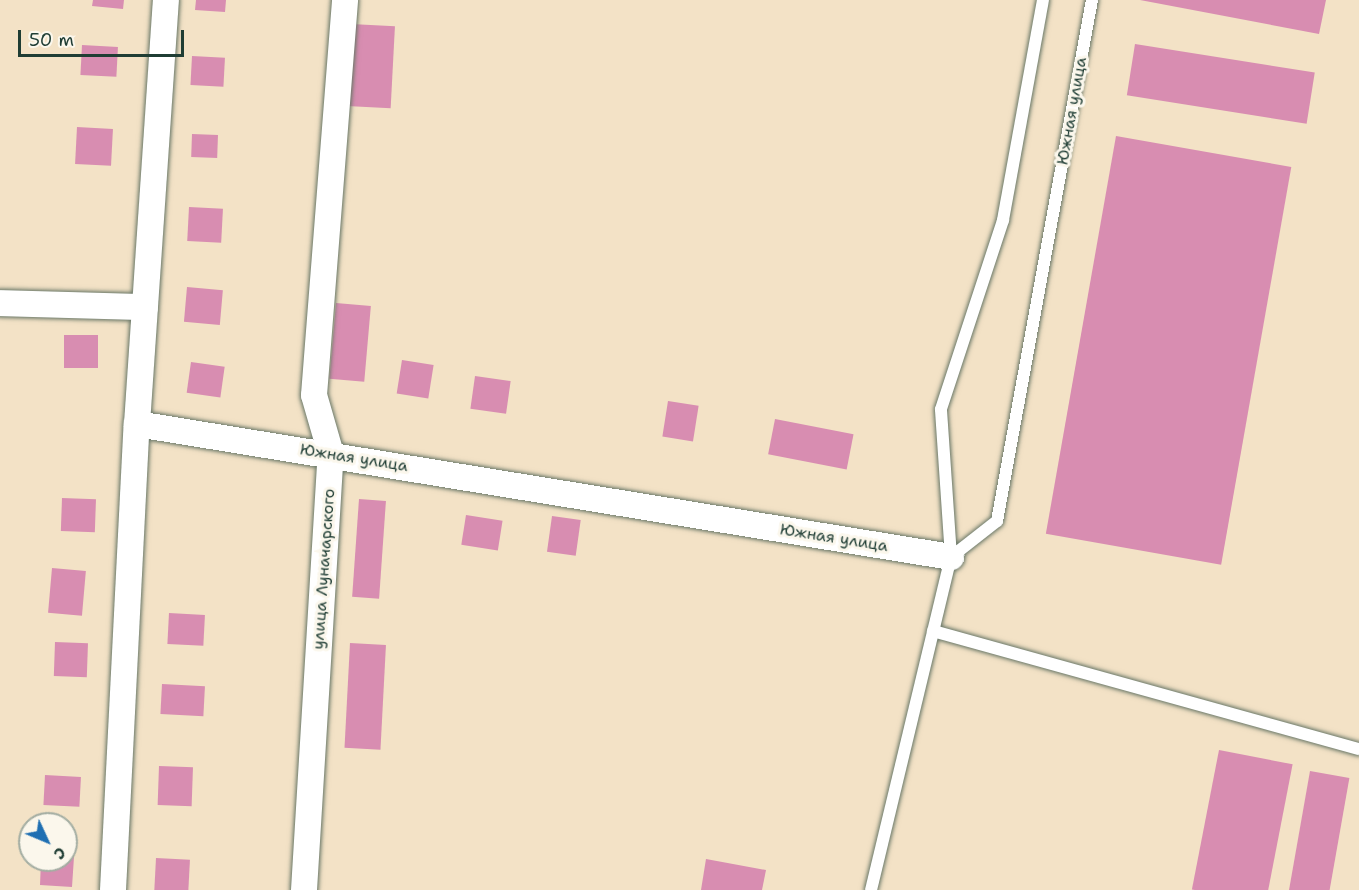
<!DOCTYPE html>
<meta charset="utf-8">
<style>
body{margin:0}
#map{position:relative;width:1359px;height:890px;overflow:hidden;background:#f3e2c6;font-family:"Shantell Sans",sans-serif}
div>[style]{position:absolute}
.building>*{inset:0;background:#d88db1;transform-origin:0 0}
.roads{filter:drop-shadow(0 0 2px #697767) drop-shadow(0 0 2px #697767)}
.service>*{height:12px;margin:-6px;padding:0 6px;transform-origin:6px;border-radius:6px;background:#fff}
.minor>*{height:26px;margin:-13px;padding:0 13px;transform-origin:13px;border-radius:13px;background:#fff}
span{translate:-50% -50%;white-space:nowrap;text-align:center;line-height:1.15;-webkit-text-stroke:6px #fbf7ec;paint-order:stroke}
.street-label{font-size:16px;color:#1f3d34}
.north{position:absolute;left:18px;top:812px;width:60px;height:60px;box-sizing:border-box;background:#fbf7ec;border:2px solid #a3ada2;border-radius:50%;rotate:134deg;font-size:16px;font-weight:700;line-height:24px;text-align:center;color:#1f3d34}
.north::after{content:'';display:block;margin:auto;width:21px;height:27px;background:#1f6fb2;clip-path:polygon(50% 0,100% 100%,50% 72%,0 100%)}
.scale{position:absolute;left:18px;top:30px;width:166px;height:27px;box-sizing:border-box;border:3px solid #1f3d34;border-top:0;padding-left:8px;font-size:18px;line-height:21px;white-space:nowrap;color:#1f3d34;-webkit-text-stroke:4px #fbf7ec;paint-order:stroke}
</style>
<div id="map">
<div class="building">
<div style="clip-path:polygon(93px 0,124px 0,123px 9px,92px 6px)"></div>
<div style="clip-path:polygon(196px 0,226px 0,225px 12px,195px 10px)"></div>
<div style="clip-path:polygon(1140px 0,1326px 0,1319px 34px)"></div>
<div style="left:351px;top:24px;width:44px;height:82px;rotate:3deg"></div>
<div style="left:1135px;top:44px;width:182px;height:52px;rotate:9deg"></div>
<div style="left:82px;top:45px;width:36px;height:30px;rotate:3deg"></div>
<div style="left:192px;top:56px;width:33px;height:29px;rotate:3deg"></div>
<div style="left:77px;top:127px;width:36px;height:37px;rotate:3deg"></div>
<div style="left:192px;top:134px;width:26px;height:23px;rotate:2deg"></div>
<div style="left:1116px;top:136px;width:178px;height:404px;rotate:10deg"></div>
<div style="left:189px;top:207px;width:34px;height:34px;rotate:3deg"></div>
<div style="left:187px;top:287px;width:36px;height:35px;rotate:5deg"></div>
<div style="left:336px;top:303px;width:35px;height:76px;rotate:5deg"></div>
<div style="left:64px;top:335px;width:34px;height:33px"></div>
<div style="left:402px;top:360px;width:32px;height:34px;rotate:9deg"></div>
<div style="left:191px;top:362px;width:34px;height:31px;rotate:8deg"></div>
<div style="left:475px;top:376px;width:36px;height:33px;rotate:8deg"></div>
<div style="left:668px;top:401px;width:31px;height:36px;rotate:9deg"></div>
<div style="left:775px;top:419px;width:80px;height:36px;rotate:11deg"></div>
<div style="left:62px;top:498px;width:34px;height:33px;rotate:2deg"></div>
<div style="left:359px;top:499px;width:27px;height:98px;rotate:4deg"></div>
<div style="left:466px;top:515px;width:37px;height:30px;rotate:9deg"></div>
<div style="left:552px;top:516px;width:29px;height:36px;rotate:8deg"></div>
<div style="left:52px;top:568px;width:34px;height:45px;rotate:5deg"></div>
<div style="left:169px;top:613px;width:36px;height:31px;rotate:3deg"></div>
<div style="left:55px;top:642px;width:33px;height:34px;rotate:2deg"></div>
<div style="left:350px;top:643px;width:36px;height:105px;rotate:3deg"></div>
<div style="left:162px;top:684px;width:43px;height:30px;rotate:3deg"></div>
<div style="left:1219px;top:750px;width:75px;height:142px;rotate:11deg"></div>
<div style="left:159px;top:766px;width:34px;height:39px;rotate:2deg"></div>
<div style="left:1310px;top:771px;width:40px;height:121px;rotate:10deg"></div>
<div style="left:45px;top:775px;width:36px;height:30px;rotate:3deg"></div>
<div style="clip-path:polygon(66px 857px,74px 857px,72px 887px,40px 885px,41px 860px,66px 860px)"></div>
<div style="left:156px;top:858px;width:34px;height:32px;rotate:3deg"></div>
<div style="clip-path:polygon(706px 859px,766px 870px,762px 890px,701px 890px)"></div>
</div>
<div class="roads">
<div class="service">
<div style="left:951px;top:557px;width:58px;rotate:-38deg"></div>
<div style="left:997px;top:521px;width:530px;rotate:-79.67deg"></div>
<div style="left:933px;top:631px;width:442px;rotate:15.5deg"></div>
<div style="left:871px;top:890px;width:342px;rotate:-76.5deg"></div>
<div style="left:951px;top:557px;width:148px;rotate:-93.9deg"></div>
<div style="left:941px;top:409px;width:199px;rotate:-71.8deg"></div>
<div style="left:1003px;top:220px;width:224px;rotate:-79.7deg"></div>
</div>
<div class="minor">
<div style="left:0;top:303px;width:145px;rotate:1.6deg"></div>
<div style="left:137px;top:424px;width:825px;rotate:9.28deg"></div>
<div style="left:113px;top:890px;width:467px;rotate:-87.1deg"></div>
<div style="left:137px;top:424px;width:425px;rotate:-86.1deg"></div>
<div style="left:304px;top:890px;width:437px;rotate:-86.5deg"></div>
<div style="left:331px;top:454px;width:61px;rotate:-106.1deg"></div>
<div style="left:314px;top:395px;width:396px;rotate:-85.5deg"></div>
</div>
</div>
<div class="street-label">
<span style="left:1072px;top:111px;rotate:-80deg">Южная улица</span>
<span style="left:354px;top:458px;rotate:9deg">Южная улица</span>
<span style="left:834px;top:538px;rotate:9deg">Южная улица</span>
<span style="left:324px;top:569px;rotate:-86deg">улица Луначарского</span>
</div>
<div class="north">С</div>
<div class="scale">50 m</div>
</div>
